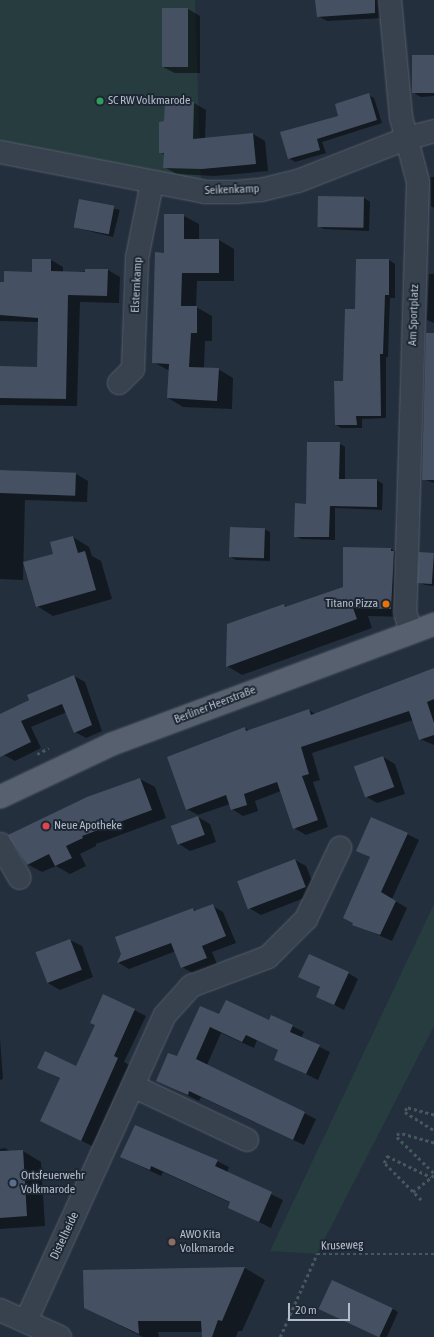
<!DOCTYPE html>
<meta charset="utf-8">
<style>
body{margin:0}
#map{position:relative;width:434px;height:1337px;overflow:hidden;background:#242f3e;font-family:"Asap Condensed",sans-serif}
div>[style]{position:absolute}
.green>*{inset:0;background:#263c3f}
.shadow>*{inset:0;background:#0007;transform-origin:0 0}
.building>*{inset:0;background:#455162;transform-origin:0 0}
.path>*{height:2.5px;margin-top:-1.25px;transform-origin:0;background:repeating-linear-gradient(90deg,#44595c 0 3px,transparent 0 6px)}
.roads{filter:drop-shadow(0 0 1px #565f6c) drop-shadow(0 0 1px #565f6c)}
.minor>*{height:22px;margin:-11px;padding:0 11px;transform-origin:11px;border-radius:11px;background:#38414e}
.major>*{height:22px;margin:-11px;padding:0 11px;transform-origin:11px;border-radius:11px;background:#56606e}
.dots>*{width:11px;height:11px;translate:-50% -50%;box-sizing:border-box;border:2px solid #1d2633;border-radius:50%}
span{translate:-50% -50%;white-space:nowrap;text-align:center;line-height:1.15;-webkit-text-stroke:4px #1d2633;paint-order:stroke}
.poi-label{font-size:12px;color:#b4bcc9}
.left{translate:0 -50%;text-align:left}
.right{translate:-100% -50%;text-align:right}
.street-label{font-size:12px;color:#b4bcc9}
.scale{position:absolute;left:288px;top:1303px;width:62px;height:18px;box-sizing:border-box;border:2px solid #b4bcc9;border-top:0;padding-left:5px;font-size:12px;line-height:14px;white-space:nowrap;color:#b4bcc9;-webkit-text-stroke:3px #1d2633;paint-order:stroke}
</style>
<div id="map">
<div class="green">
<div style="clip-path:polygon(0 0,195px 0,201px 182px,0 142px)"></div>
<div style="clip-path:polygon(434px 904px,434px 1026px,317px 1254px,270px 1251px)"></div>
</div>
<div class="shadow">
<div style="clip-path:polygon(316px 0,382px 0,383px 18px,327px 21px,318px 16px)"></div>
<div style="clip-path:polygon(163px 9px,188px 9px,200px 16px,200px 73px,175px 73px,163px 67px)"></div>
<div style="clip-path:polygon(434px 56px,434px 96px,421px 97px,415px 94px)"></div>
<div style="clip-path:polygon(368px 95px,374px 98px,382px 123px,322px 142px,326px 153px,295px 162px,289px 158px)"></div>
<div style="clip-path:polygon(194px 103px,206px 110px,205px 139px,253px 134px,265px 141px,268px 171px,215px 176px,177px 174px,164px 167px,165px 155px,160px 152px,165px 122px)"></div>
<div style="clip-path:polygon(430px 177px,434px 177px,434px 208px,431px 206px)"></div>
<div style="clip-path:polygon(364px 198px,370px 202px,369px 231px,324px 229px,318px 226px)"></div>
<div style="left:80px;top:200px;width:41px;height:28px;rotate:14deg"></div>
<div style="clip-path:polygon(165px 215px,184px 216px,199px 224px,199px 240px,219px 240px,234px 249px,234px 281px,197px 281px,196px 307px,212px 316px,212px 341px,205px 341px,204px 368px,218px 369px,233px 378px,232px 409px,183px 407px,168px 398px,170px 371px,153px 362px,165px 254px)"></div>
<div style="clip-path:polygon(33px 260px,51px 260px,63px 267px,63px 273px,108px 270px,120px 277px,119px 303px,80px 302px,77px 406px,0 405px,0 367px,38px 368px,38px 322px,0 321px,0 283px,33px 273px)"></div>
<div style="clip-path:polygon(389px 260px,395px 264px,395px 298px,390px 298px,388px 357px,386px 357px,386px 418px,362px 419px,362px 428px,341px 428px,336px 425px,344px 382px)"></div>
<div style="clip-path:polygon(429px 274px,434px 274px,434px 323px,427px 320px)"></div>
<div style="clip-path:polygon(434px 359px,434px 483px,423px 479px)"></div>
<div style="clip-path:polygon(339px 443px,345px 447px,345px 480px,377px 480px,383px 484px,382px 510px,335px 508px,335px 540px,301px 539px,295px 536px,307px 505px)"></div>
<div style="clip-path:polygon(0 470px,76px 474px,88px 481px,87px 502px,25px 500px,23px 580px,0 579px)"></div>
<div style="clip-path:polygon(264px 529px,270px 532px,270px 561px,236px 560px,231px 557px)"></div>
<div style="clip-path:polygon(73px 537px,89px 547px,92px 556px,101px 561px,112px 599px,53px 616px,37px 606px,54px 555px)"></div>
<div style="clip-path:polygon(344px 548px,391px 549px,406px 557px,406px 617px,368px 616px,372px 628px,242px 675px,227px 666px,284px 605px,288px 608px,344px 587px)"></div>
<div style="clip-path:polygon(434px 554px,434px 586px,425px 585px,419px 582px)"></div>
<div style="clip-path:polygon(434px 670px,434px 745px,420px 739px,413px 720px,312px 753px,320px 780px,313px 782px,328px 827px,306px 835px,294px 828px,281px 791px,255px 801px,258px 811px,243px 816px,232px 809px,230px 804px,198px 815px,187px 809px,245px 728px,250px 731px,309px 710px,315px 714px)"></div>
<div style="clip-path:polygon(74px 676px,85px 682px,102px 731px,86px 738px,75px 732px,67px 712px,31px 727px,41px 748px,15px 761px,4px 755px,0 747px,0 715px)"></div>
<div style="clip-path:polygon(383px 757px,395px 764px,405px 794px,377px 803px,365px 796px)"></div>
<div style="clip-path:polygon(140px 779px,155px 787px,166px 818px,96px 844px,96px 846px,80px 854px,86px 866px,70px 874px,56px 866px,42px 872px,27px 864px,87px 798px)"></div>
<div style="clip-path:polygon(198px 817px,210px 824px,216px 842px,190px 851px,179px 844px)"></div>
<div style="clip-path:polygon(407px 834px,419px 840px,392px 899px,407px 908px,392px 941px,353px 924px,371px 858px,357px 850px)"></div>
<div style="clip-path:polygon(295px 860px,306px 866px,317px 893px,261px 915px,249px 908px)"></div>
<div style="clip-path:polygon(213px 906px,223px 912px,236px 943px,212px 952px,217px 964px,193px 973px,182px 967px,176px 951px,129px 969px,119px 963px,122px 955px,193px 909px,197px 911px)"></div>
<div style="clip-path:polygon(70px 940px,82px 946px,93px 977px,60px 990px,48px 983px)"></div>
<div style="clip-path:polygon(348px 973px,358px 979px,344px 1010px,317px 996px,321px 988px,300px 977px)"></div>
<div style="clip-path:polygon(104px 995px,146px 1016px,124px 1062px,129px 1065px,92px 1146px,41px 1121px,61px 1079px,49px 1073px,77px 1067px,96px 1025px)"></div>
<div style="clip-path:polygon(220px 1015px,270px 1021px,272px 1016px,304px 1032px,301px 1038px,330px 1052px,318px 1080px,275px 1059px,279px 1050px,257px 1040px,254px 1048px,221px 1033px,207px 1065px,316px 1119px,304px 1145px,201px 1097px,199px 1101px,157px 1080px)"></div>
<div style="clip-path:polygon(0 1038px,3px 1079px,0 1080px)"></div>
<div style="clip-path:polygon(5px 1148px,11px 1152px,23px 1151px,41px 1162px,45px 1226px,0 1229px,0 1149px)"></div>
<div style="clip-path:polygon(121px 1157px,217px 1161px,229px 1167px,227px 1173px,283px 1200px,271px 1228px,229px 1207px,231px 1203px,163px 1172px,161px 1176px)"></div>
<div style="clip-path:polygon(245px 1268px,265px 1280px,242px 1331px,238px 1331px,236px 1337px,203px 1337px,203px 1332px,158px 1332px,159px 1337px,143px 1337px,85px 1308px,84px 1271px)"></div>
<div style="clip-path:polygon(393px 1309px,398px 1312px,387px 1337px,381px 1337px,326px 1312px)"></div>
</div>
<div class="building">
<div style="clip-path:polygon(315px 0,375px 0,375px 13px,317px 17px)"></div>
<div style="left:162px;top:8px;width:26px;height:59px"></div>
<div style="left:434px;top:55px;width:38px;height:22px;rotate:90deg"></div>
<div style="clip-path:polygon(369px 93px,377px 120px,317px 139px,320px 150px,288px 159px,280px 132px,338px 116px,335px 104px)"></div>
<div style="clip-path:polygon(165px 101px,194px 102px,193px 139px,253px 133px,256px 164px,202px 169px,163px 168px,164px 153px,159px 153px,159px 122px,164px 121px)"></div>
<div style="left:318px;top:196px;width:46px;height:31px;rotate:1deg"></div>
<div style="left:79px;top:199px;width:36px;height:29px;rotate:11deg"></div>
<div style="clip-path:polygon(164px 214px,184px 214px,184px 239px,219px 239px,219px 273px,182px 273px,181px 306px,197px 306px,197px 333px,191px 333px,189px 367px,219px 368px,217px 401px,167px 398px,169px 364px,152px 363px,155px 252px,164px 253px)"></div>
<div style="clip-path:polygon(32px 259px,51px 259px,51px 271px,85px 272px,85px 269px,108px 269px,107px 296px,68px 295px,66px 399px,0 398px,0 366px,37px 367px,38px 318px,0 315px,0 282px,4px 282px,4px 271px,32px 272px)"></div>
<div style="clip-path:polygon(356px 259px,389px 259px,389px 295px,385px 295px,383px 354px,380px 354px,381px 416px,356px 416px,357px 425px,335px 425px,334px 381px,343px 381px,345px 309px,355px 309px)"></div>
<div style="clip-path:polygon(426px 333px,434px 333px,434px 480px,422px 480px)"></div>
<div style="clip-path:polygon(307px 442px,340px 442px,339px 479px,377px 479px,377px 507px,330px 506px,329px 537px,294px 537px,295px 503px,306px 504px)"></div>
<div style="left:0;top:470px;width:76px;height:23px;rotate:2deg"></div>
<div style="left:230px;top:527px;width:35px;height:30px;rotate:2deg"></div>
<div style="clip-path:polygon(73px 536px,78px 553px,85px 551px,96px 590px,36px 607px,23px 562px,53px 554px,50px 542px)"></div>
<div style="clip-path:polygon(343px 547px,391px 548px,391px 551px,394px 551px,391px 609px,353px 608px,357px 619px,226px 667px,227px 624px,284px 604px,285px 607px,343px 587px)"></div>
<div style="left:419px;top:552px;width:15px;height:31px;rotate:4deg"></div>
<div style="clip-path:polygon(434px 668px,434px 699px,427px 702px,434px 723px,434px 735px,419px 740px,409px 711px,301px 747px,309px 774px,302px 776px,318px 820px,293px 829px,277px 782px,244px 794px,247px 805px,231px 810px,226px 795px,186px 810px,167px 757px,245px 727px,246px 731px,309px 709px,311px 715px)"></div>
<div style="clip-path:polygon(74px 675px,92px 725px,74px 733px,62px 704px,21px 721px,31px 742px,0 757px,0 714px,29px 700px,27px 695px)"></div>
<div style="left:383px;top:756px;width:33px;height:31px;rotate:70deg"></div>
<div style="clip-path:polygon(140px 778px,152px 810px,82px 836px,83px 838px,66px 846px,72px 858px,55px 866px,49px 854px,27px 865px,8px 835px,87px 797px)"></div>
<div style="left:198px;top:816px;width:20px;height:29px;rotate:70deg"></div>
<div style="clip-path:polygon(371px 817px,408px 833px,381px 892px,396px 901px,380px 935px,352px 925px,353px 923px,343px 918px,370px 857px,356px 851px)"></div>
<div style="left:295px;top:859px;width:30px;height:62px;rotate:69deg"></div>
<div style="clip-path:polygon(213px 904px,226px 936px,202px 946px,207px 958px,181px 968px,171px 943px,117px 963px,121px 954px,115px 937px,193px 908px,194px 911px)"></div>
<div style="left:70px;top:939px;width:33px;height:37px;rotate:69deg"></div>
<div style="clip-path:polygon(309px 954px,349px 972px,334px 1005px,316px 997px,320px 987px,298px 977px)"></div>
<div style="clip-path:polygon(103px 994px,135px 1009px,114px 1056px,118px 1058px,81px 1141px,40px 1121px,60px 1078px,37px 1068px,45px 1051px,76px 1066px,95px 1025px,90px 1023px)"></div>
<div style="clip-path:polygon(226px 1000px,269px 1020px,271px 1015px,293px 1025px,290px 1032px,320px 1045px,306px 1074px,274px 1060px,278px 1050px,246px 1035px,242px 1042px,210px 1027px,196px 1059px,305px 1112px,293px 1140px,189px 1091px,188px 1095px,156px 1081px,168px 1053px,177px 1056px,200px 1006px,219px 1014px)"></div>
<div style="clip-path:polygon(135px 1125px,218px 1160px,215px 1166px,272px 1192px,259px 1222px,228px 1208px,230px 1202px,151px 1166px,150px 1170px,120px 1157px)"></div>
<div style="clip-path:polygon(23px 1150px,27px 1216px,0 1218px,0 1151px)"></div>
<div style="clip-path:polygon(245px 1267px,222px 1321px,218px 1320px,212px 1337px,202px 1337px,201px 1321px,138px 1321px,139px 1334px,84px 1308px,83px 1270px)"></div>
<div style="left:332px;top:1280px;width:67px;height:32px;rotate:25deg"></div>
</div>
<div class="path">
<div style="left:37px;top:754px;width:13px;rotate:-27deg"></div>
<div style="left:434px;top:1115px;width:28px;rotate:-165deg"></div>
<div style="left:407px;top:1108px;width:4px;rotate:117deg"></div>
<div style="left:405px;top:1112px;width:34px;rotate:32deg"></div>
<div style="left:434px;top:1143px;width:36px;rotate:-164deg"></div>
<div style="left:399px;top:1133px;width:4px;rotate:117deg"></div>
<div style="left:397px;top:1137px;width:52px;rotate:44.2deg"></div>
<div style="left:413px;top:1192px;width:27px;rotate:-39deg"></div>
<div style="left:421px;top:1200px;width:52px;rotate:-135deg"></div>
<div style="left:384px;top:1163px;width:8px;rotate:-67deg"></div>
<div style="left:387px;top:1156px;width:49px;rotate:25.5deg"></div>
<div style="left:280px;top:1337px;width:91px;rotate:-66deg"></div>
<div style="left:317px;top:1254px;width:117px"></div>
</div>
<div class="roads">
<div class="minor">
<div style="left:390px;top:0;width:118px;rotate:84.6deg"></div>
<div style="left:401px;top:117px;width:67px;rotate:75.3deg"></div>
<div style="left:418px;top:182px;width:430px;rotate:91.7deg"></div>
<div style="left:405px;top:612px;width:21px;rotate:73deg"></div>
<div style="left:0;top:152px;width:209px;rotate:11deg"></div>
<div style="left:205px;top:192px;width:31px"></div>
<div style="left:236px;top:192px;width:25px;rotate:-5deg"></div>
<div style="left:261px;top:190px;width:38px;rotate:-14deg"></div>
<div style="left:298px;top:181px;width:118px;rotate:-21.4deg"></div>
<div style="left:408px;top:138px;width:27px;rotate:-15deg"></div>
<div style="left:119px;top:383px;width:20px;rotate:-45deg"></div>
<div style="left:133px;top:369px;width:111px;rotate:-87.9deg"></div>
<div style="left:137px;top:258px;width:76px;rotate:-78.7deg"></div>
<div style="left:0;top:844px;width:39px;rotate:60deg"></div>
<div style="left:133px;top:1086px;width:126px;rotate:25.3deg"></div>
<div style="left:0;top:1310px;width:66px;rotate:24.2deg"></div>
<div style="left:26px;top:1321px;width:336px;rotate:-65.6deg"></div>
<div style="left:165px;top:1015px;width:39px;rotate:-48deg"></div>
<div style="left:191px;top:986px;width:82px;rotate:-20.6deg"></div>
<div style="left:268px;top:957px;width:54px;rotate:-45deg"></div>
<div style="left:306px;top:919px;width:79px;rotate:-64.4deg"></div>
</div>
<div class="major">
<div style="left:0;top:797px;width:124px;rotate:-25.3deg"></div>
<div style="left:112px;top:744px;width:344px;rotate:-20.4deg"></div>
</div>
</div>
<div class="dots">
<div style="left:100px;top:101px;background:#2e9e5b"></div>
<div style="left:386px;top:604px;background:#e8710a"></div>
<div style="left:46px;top:826px;background:#e0444e"></div>
<div style="left:13px;top:1183px;background:#5c6f8a"></div>
<div style="left:172px;top:1242px;background:#8d6e63"></div>
</div>
<div class="poi-label">
<span class="left" style="left:108px;top:101px">SC RW Volkmarode</span>
<span class="right" style="left:378px;top:604px">Titano Pizza</span>
<span class="left" style="left:54px;top:826px">Neue Apotheke</span>
<span class="left" style="left:21px;top:1183px">Ortsfeuerwehr<br>Volkmarode</span>
<span class="left" style="left:180px;top:1242px">AWO Kita<br>Volkmarode</span>
</div>
<div class="street-label">
<span style="left:232px;top:190px;rotate:-2deg">Seikenkamp</span>
<span style="left:137px;top:285px;rotate:-87deg">Elsternkamp</span>
<span style="left:414px;top:315px;rotate:-88deg">Am Sportplatz</span>
<span style="left:215px;top:705px;rotate:-21deg">Berliner Heerstraße</span>
<span style="left:65px;top:1236px;rotate:-65deg">Distelheide</span>
<span style="left:342px;top:1246px;rotate:-2deg">Kruseweg</span>
</div>
<div class="scale">20 m</div>
</div>
